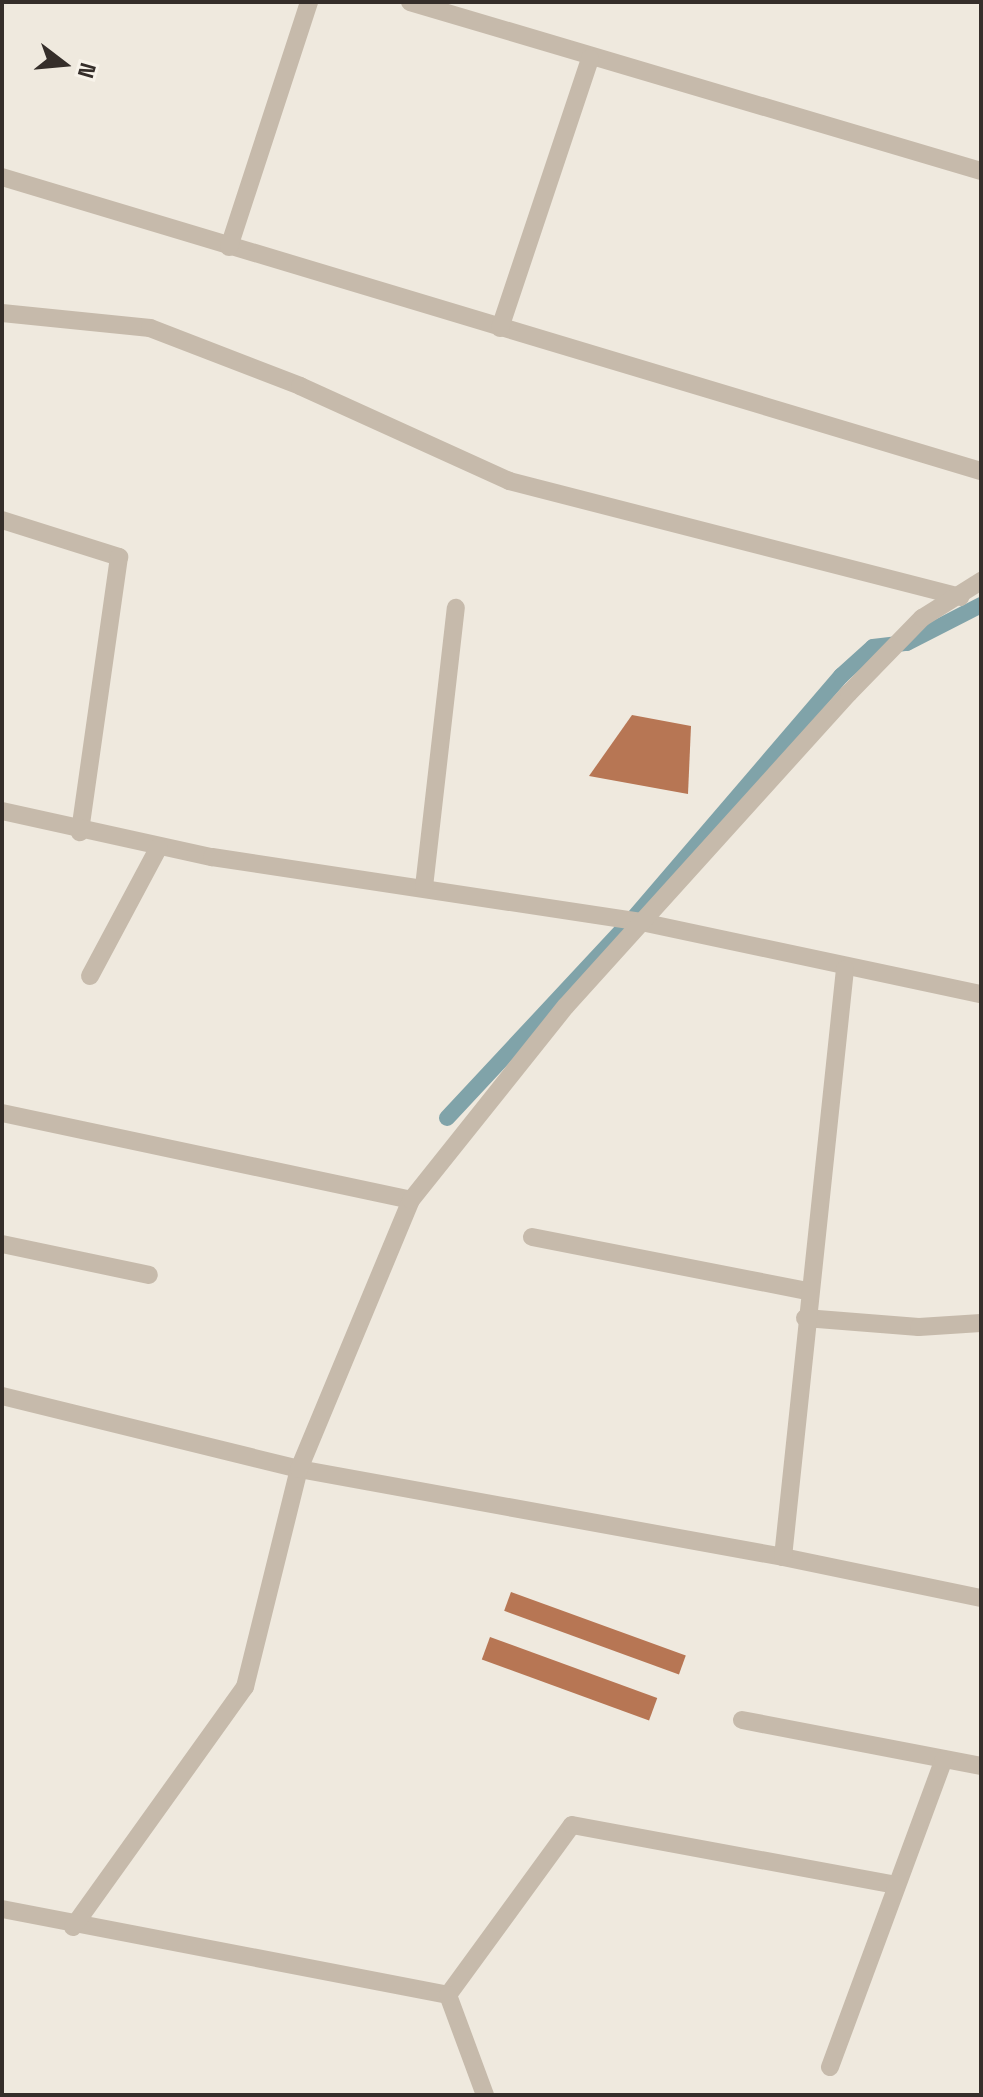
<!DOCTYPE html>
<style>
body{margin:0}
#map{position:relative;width:983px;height:2097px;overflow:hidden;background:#efe9de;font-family:"Space Grotesk",sans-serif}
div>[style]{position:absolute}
.canal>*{height:16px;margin:-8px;padding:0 8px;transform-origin:8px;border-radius:8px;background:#80a3a9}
.building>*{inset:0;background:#b77654;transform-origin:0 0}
.minor>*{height:18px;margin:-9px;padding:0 9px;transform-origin:9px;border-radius:9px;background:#c6baab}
span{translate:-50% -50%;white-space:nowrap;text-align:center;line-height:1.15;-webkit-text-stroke:6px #f8f3ea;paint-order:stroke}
.frame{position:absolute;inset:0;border:4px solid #352e2a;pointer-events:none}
.north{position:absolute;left:24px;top:24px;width:80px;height:80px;-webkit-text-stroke:6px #f8f3ea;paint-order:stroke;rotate:106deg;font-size:22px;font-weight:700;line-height:32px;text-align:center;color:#352e2a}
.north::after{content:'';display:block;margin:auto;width:28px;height:36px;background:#352e2a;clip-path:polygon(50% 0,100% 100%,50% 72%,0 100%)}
</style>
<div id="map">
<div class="canal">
<div style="left:447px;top:1118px;width:270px;rotate:-47deg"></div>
<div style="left:631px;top:921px;width:323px;rotate:-49.4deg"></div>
<div style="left:841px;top:676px;width:43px;rotate:-42.2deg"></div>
<div style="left:873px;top:647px;width:34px;rotate:-7deg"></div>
<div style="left:907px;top:643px;width:83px;rotate:-27.2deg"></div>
</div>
<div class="building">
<div style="clip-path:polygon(632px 715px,691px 726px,688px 794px,589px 776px)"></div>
<div style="left:511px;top:1592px;width:186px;height:20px;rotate:20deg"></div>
<div style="left:490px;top:1637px;width:178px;height:24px;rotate:20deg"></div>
</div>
<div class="minor">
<div style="left:410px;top:2px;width:595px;rotate:16.49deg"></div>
<div style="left:2px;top:177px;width:1022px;rotate:16.72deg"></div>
<div style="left:229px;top:247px;width:258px;rotate:-71.9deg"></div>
<div style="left:2px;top:313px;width:149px;rotate:5.8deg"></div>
<div style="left:150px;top:328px;width:161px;rotate:21.1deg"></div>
<div style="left:300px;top:386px;width:230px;rotate:24.4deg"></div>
<div style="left:509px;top:481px;width:466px;rotate:14.4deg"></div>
<div style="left:500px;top:328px;width:284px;rotate:-71.5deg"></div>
<div style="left:2px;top:520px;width:123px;rotate:17.5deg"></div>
<div style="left:119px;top:557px;width:278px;rotate:98.1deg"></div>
<div style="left:2px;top:811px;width:215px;rotate:12.4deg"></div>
<div style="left:212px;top:857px;width:439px;rotate:8.6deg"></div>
<div style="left:646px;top:923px;width:342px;rotate:12deg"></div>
<div style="left:424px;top:887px;width:281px;rotate:-83.5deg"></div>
<div style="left:90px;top:976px;width:146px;rotate:-61.9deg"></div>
<div style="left:2px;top:1113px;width:418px;rotate:12deg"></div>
<div style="left:532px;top:1237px;width:281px;rotate:11.1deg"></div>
<div style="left:2px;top:1244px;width:150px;rotate:11.9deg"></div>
<div style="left:805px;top:1318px;width:114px;rotate:4.5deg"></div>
<div style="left:919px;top:1327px;width:62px;rotate:-3.7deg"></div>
<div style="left:2px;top:1396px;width:306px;rotate:13.8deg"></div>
<div style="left:299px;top:1469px;width:492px;rotate:10.3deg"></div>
<div style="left:783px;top:1557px;width:202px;rotate:11.7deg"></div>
<div style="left:783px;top:1557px;width:591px;rotate:-83.98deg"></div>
<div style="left:742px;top:1720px;width:243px;rotate:10.9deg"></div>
<div style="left:2px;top:1909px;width:454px;rotate:10.9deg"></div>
<div style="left:73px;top:1927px;width:295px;rotate:-54.4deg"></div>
<div style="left:245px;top:1687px;width:225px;rotate:-76.1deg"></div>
<div style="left:299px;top:1469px;width:291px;rotate:-67.4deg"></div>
<div style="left:411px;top:1200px;width:248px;rotate:-51.4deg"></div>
<div style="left:566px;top:1006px;width:422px;rotate:-47.9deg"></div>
<div style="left:849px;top:693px;width:105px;rotate:-45.8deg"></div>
<div style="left:922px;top:618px;width:70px;rotate:-32.1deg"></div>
<div style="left:448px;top:1995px;width:210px;rotate:-53.9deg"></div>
<div style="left:572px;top:1825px;width:329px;rotate:10.5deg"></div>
<div style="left:448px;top:1995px;width:107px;rotate:69.7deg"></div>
<div style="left:830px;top:2067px;width:328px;rotate:-69.7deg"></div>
</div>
<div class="frame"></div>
<div class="north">N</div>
</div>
